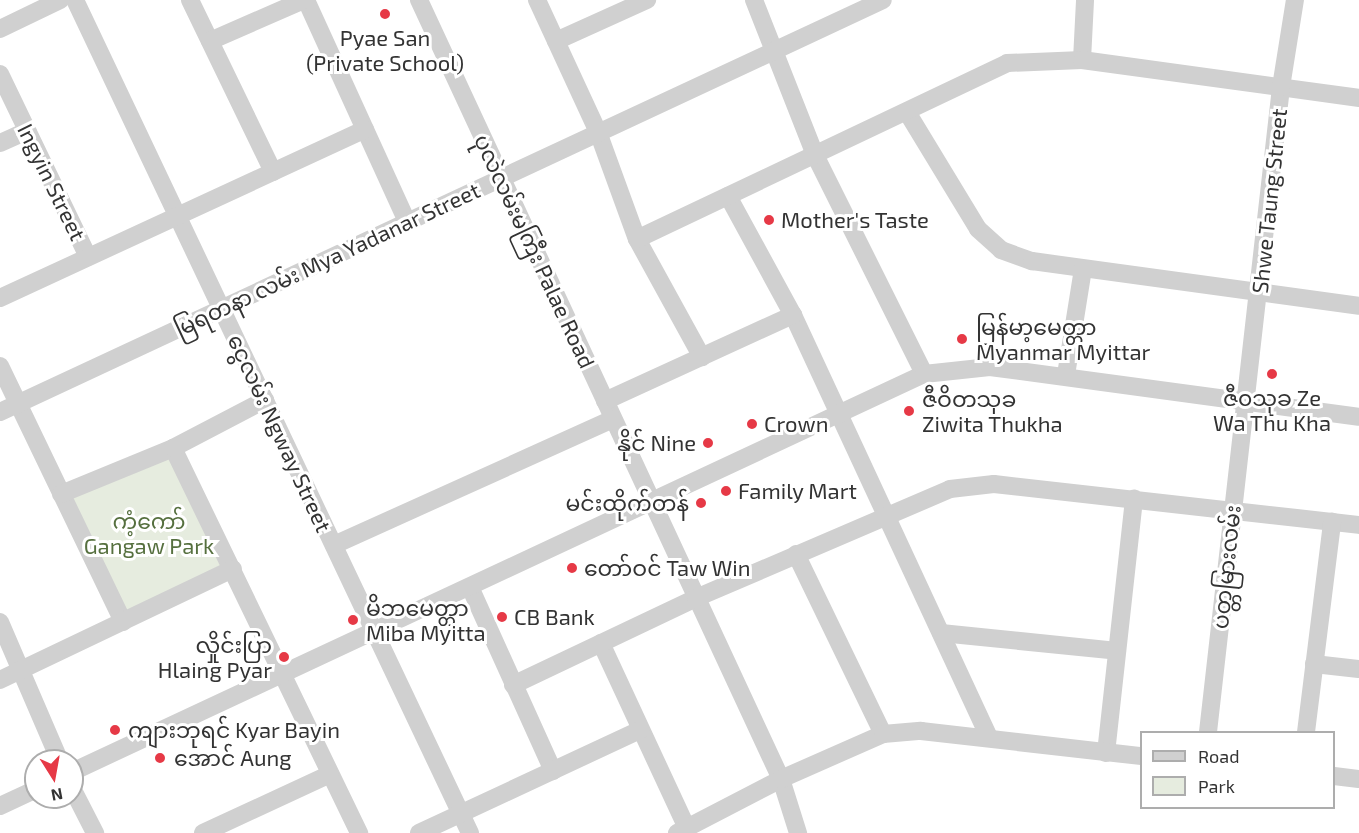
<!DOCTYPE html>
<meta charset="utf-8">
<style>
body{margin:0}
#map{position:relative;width:1359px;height:833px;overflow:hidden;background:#fff;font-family:"Exo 2","Noto Sans Myanmar",sans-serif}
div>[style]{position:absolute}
.green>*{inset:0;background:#e6ecdf;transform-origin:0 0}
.minor>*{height:18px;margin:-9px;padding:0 9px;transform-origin:9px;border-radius:9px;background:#d0d0d0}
.dots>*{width:16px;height:16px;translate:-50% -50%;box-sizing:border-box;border:3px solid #fff;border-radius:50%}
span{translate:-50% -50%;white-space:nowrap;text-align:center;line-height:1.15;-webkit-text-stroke:6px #fff;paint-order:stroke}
.poi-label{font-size:22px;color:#333}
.left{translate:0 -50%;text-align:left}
.right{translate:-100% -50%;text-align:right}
.street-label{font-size:22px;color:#333}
.park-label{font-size:22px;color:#56703f}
.legend{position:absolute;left:1140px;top:731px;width:195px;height:78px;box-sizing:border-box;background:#fff;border:2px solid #adadad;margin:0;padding:8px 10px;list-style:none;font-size:18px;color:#333}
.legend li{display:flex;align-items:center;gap:12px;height:30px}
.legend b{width:30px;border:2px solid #adadad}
.north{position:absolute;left:24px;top:749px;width:60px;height:60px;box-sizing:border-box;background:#fff;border:2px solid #adadad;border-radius:50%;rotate:169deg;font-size:16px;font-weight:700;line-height:24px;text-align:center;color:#333}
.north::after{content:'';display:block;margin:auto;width:21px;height:27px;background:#e63946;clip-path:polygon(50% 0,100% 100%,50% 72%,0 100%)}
</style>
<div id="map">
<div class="green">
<div style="left:173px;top:448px;width:132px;height:115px;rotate:65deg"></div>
</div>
<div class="minor">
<div style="left:75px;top:0;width:922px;rotate:64.63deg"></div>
<div style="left:190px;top:0;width:191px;rotate:64.2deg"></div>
<div style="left:306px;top:0;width:244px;rotate:65.5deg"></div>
<div style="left:419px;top:0;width:859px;rotate:65.08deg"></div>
<div style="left:781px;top:779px;width:57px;rotate:72.5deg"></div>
<div style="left:537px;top:0;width:145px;rotate:65.2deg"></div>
<div style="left:598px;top:132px;width:114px;rotate:70deg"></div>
<div style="left:637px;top:239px;width:135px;rotate:61.2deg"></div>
<div style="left:754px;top:0;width:167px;rotate:68.5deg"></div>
<div style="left:815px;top:155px;width:245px;rotate:63.5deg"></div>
<div style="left:0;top:29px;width:67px;rotate:-25.8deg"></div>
<div style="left:210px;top:41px;width:103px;rotate:-23.6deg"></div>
<div style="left:556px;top:41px;width:100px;rotate:-24.3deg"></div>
<div style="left:1082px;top:60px;width:60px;rotate:-87.1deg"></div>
<div style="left:0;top:74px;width:203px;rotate:64.3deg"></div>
<div style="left:907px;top:112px;width:137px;rotate:58.7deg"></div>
<div style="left:978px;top:229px;width:31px;rotate:42deg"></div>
<div style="left:1001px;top:250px;width:33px;rotate:20deg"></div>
<div style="left:1032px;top:261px;width:330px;rotate:7.8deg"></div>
<div style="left:0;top:143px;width:30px;rotate:-24deg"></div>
<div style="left:728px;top:196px;width:136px;rotate:61.4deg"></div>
<div style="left:793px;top:315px;width:466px;rotate:65.1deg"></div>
<div style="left:637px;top:239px;width:410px;rotate:-25.4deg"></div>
<div style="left:1007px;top:63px;width:75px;rotate:-2.3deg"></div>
<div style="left:1082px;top:60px;width:280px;rotate:7.8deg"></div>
<div style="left:0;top:298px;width:402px;rotate:-24.8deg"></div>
<div style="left:0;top:366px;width:284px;rotate:64.3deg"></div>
<div style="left:1066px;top:375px;width:107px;rotate:-80.9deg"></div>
<div style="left:605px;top:401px;width:207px;rotate:-24.6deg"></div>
<div style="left:0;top:412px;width:974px;rotate:-25.01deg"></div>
<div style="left:173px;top:448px;width:428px;rotate:64.2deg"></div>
<div style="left:61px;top:494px;width:121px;rotate:-22.3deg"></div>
<div style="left:173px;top:448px;width:104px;rotate:-27.6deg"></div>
<div style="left:334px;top:545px;width:306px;rotate:-24.3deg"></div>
<div style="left:796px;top:554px;width:200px;rotate:64.2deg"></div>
<div style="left:470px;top:587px;width:202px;rotate:65.7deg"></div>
<div style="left:0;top:622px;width:151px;rotate:66.7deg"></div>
<div style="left:941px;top:633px;width:177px;rotate:5.8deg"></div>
<div style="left:601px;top:643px;width:204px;rotate:65.1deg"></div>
<div style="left:1314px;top:664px;width:45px;rotate:6.3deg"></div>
<div style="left:0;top:680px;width:258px;rotate:-25.5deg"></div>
<div style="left:513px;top:685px;width:203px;rotate:-25.4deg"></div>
<div style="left:696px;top:598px;width:276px;rotate:-23.2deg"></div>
<div style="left:950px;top:489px;width:44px;rotate:-6.5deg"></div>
<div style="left:994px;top:484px;width:367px;rotate:6.4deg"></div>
<div style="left:1208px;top:732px;width:649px;rotate:-83.54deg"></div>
<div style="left:1281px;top:87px;width:88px;rotate:-80.9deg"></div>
<div style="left:1306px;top:732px;width:212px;rotate:-82.9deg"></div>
<div style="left:1106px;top:753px;width:256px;rotate:-83.7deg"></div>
<div style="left:72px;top:772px;width:940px;rotate:-25.04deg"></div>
<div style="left:924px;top:374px;width:66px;rotate:-6.1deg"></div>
<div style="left:990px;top:367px;width:372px;rotate:7.7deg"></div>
<div style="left:1334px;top:776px;width:25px;rotate:7deg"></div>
<div style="left:72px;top:788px;width:51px;rotate:62.9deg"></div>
<div style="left:0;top:806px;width:40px;rotate:-25deg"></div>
<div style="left:203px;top:833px;width:140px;rotate:-24.9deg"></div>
<div style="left:419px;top:833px;width:244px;rotate:-25deg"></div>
<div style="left:677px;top:833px;width:117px;rotate:-27.4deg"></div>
<div style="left:781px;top:779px;width:111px;rotate:-23.8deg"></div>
<div style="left:883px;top:734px;width:38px;rotate:-5deg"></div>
<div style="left:921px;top:731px;width:222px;rotate:6.5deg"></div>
</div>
<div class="dots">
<div style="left:385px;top:14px;background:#e63946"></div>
<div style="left:769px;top:220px;background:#e63946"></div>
<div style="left:962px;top:339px;background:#e63946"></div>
<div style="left:1272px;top:374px;background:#e63946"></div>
<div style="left:909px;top:411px;background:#e63946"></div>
<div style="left:752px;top:424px;background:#e63946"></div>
<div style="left:708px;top:443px;background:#e63946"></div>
<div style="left:726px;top:491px;background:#e63946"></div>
<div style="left:701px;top:503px;background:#e63946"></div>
<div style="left:572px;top:568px;background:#e63946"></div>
<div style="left:502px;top:617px;background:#e63946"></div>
<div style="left:353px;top:620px;background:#e63946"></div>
<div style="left:284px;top:657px;background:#e63946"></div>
<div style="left:115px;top:730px;background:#e63946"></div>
<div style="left:160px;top:758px;background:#e63946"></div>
</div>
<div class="poi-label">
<span style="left:385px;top:50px">Pyae San<br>(Private School)</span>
<span class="left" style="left:781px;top:220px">Mother's Taste</span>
<span class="left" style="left:976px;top:339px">မြန်မာ့မေတ္တာ<br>Myanmar Myittar</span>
<span style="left:1272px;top:410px">ဇီ၀သုခ Ze<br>Wa Thu Kha</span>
<span class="left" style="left:922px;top:411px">ဇီဝိတသုခ<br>Ziwita Thukha</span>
<span class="left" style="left:764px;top:424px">Crown</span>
<span class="right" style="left:696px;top:443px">နိုင် Nine</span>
<span class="left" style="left:738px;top:491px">Family Mart</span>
<span class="right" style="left:689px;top:503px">မင်းထိုက်တန်</span>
<span class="left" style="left:584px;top:568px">တော်ဝင် Taw Win</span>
<span class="left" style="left:366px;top:620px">မိဘမေတ္တာ<br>Miba Myitta</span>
<span class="left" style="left:514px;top:617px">CB Bank</span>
<span class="right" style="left:272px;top:657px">လှိုင်းပြာ<br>Hlaing Pyar</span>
<span class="left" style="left:128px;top:730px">ကျားဘုရင် Kyar Bayin</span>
<span class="left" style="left:174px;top:758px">အောင် Aung</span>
</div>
<div class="street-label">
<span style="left:52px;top:182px;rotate:64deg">Ingyin Street</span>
<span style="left:1269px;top:201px;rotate:-84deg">Shwe Taung Street</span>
<span style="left:535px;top:251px;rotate:65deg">ပုလဲလမ်းမကြီး Palae Road</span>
<span style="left:327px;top:259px;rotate:-25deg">မြရတနာ လမ်း Mya Yadanar Street</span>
<span style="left:280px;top:433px;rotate:65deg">ငွေလမ်း Ngway Street</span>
<span style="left:1226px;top:567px;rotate:-84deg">ပတ္တမြားလမ်း</span>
</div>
<div class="park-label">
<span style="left:149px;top:533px">ကံ့ကော်<br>Gangaw Park</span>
</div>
<ul class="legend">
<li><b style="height:8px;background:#d0d0d0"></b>Road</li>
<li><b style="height:16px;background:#e6ecdf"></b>Park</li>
</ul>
<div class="north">N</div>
</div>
